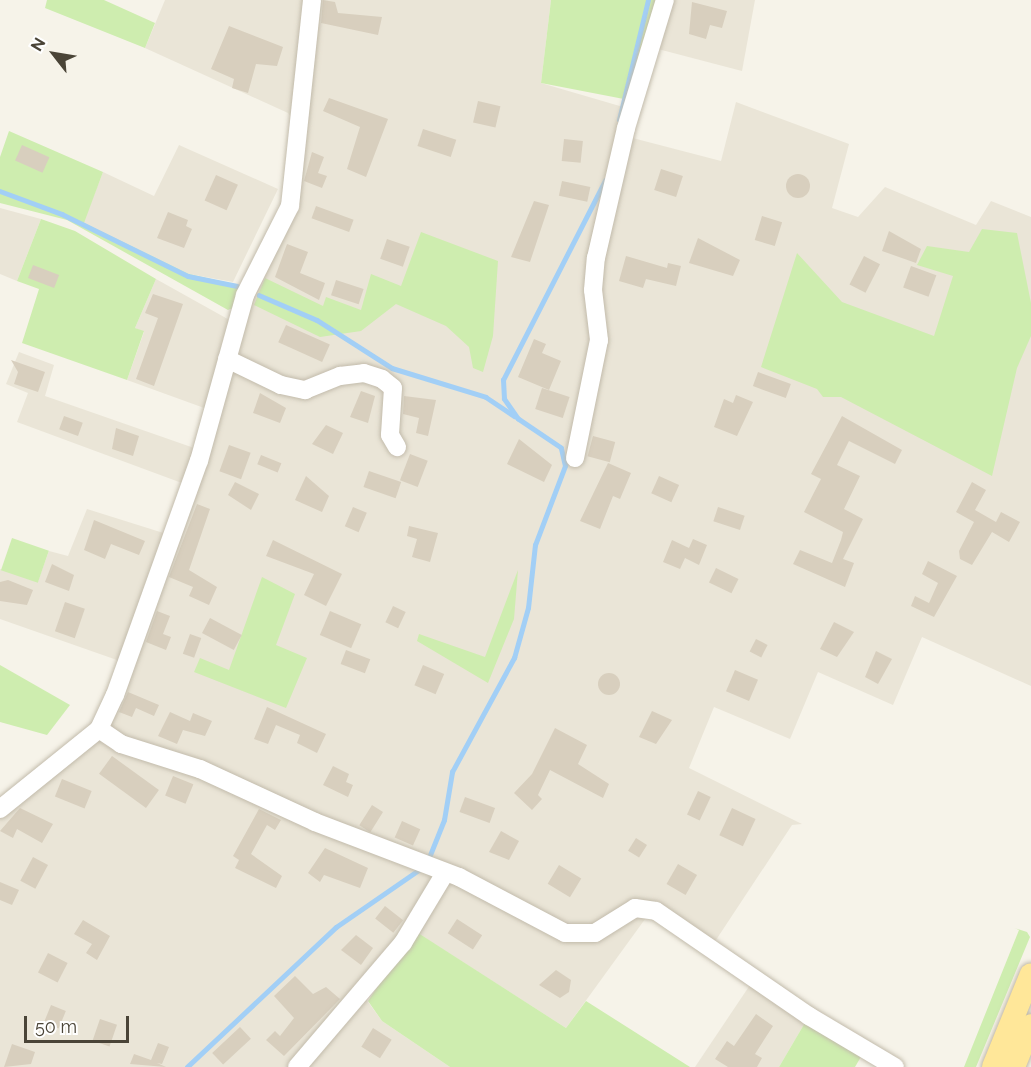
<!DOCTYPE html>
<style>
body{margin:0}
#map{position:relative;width:1031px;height:1067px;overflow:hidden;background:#f6f3e9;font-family:Raleway,sans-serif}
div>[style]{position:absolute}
.residential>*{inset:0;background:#eae5d7}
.green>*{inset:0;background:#ceedaf;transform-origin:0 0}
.stream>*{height:4.5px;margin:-2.25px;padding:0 2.25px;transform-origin:2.25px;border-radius:2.25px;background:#a2cff6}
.building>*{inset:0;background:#d8cfbe;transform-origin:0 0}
.round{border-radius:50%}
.roads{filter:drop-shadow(0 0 2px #c2bbab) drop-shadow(0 0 2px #c2bbab)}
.minor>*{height:18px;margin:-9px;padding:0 9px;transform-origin:9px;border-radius:9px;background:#fff}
.major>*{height:22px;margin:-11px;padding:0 11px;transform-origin:11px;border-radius:11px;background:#ffe799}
span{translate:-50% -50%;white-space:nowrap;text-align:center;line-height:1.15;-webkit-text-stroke:5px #fff;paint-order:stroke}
.north{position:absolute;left:24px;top:24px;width:60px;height:60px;-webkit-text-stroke:4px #fff;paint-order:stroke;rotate:301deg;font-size:16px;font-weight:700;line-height:24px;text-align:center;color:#4a4437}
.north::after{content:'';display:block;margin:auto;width:21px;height:27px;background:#4a4437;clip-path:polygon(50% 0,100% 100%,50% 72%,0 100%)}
.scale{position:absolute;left:24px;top:1016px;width:105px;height:27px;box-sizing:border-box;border:3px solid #4a4437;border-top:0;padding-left:8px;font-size:18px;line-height:21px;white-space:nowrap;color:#4a4437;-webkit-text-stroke:4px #fff;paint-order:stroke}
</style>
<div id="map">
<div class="residential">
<div style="clip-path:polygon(165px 0,551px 0,541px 83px,630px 109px,625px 136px,721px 161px,736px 102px,849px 144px,832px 208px,858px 217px,885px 187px,976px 225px,991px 201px,1031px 217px,1031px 686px,922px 637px,893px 705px,818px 672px,790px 739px,714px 707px,689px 768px,802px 824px,792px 825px,716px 940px,706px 943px,648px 915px,566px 1028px,411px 929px,363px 995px,382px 1021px,450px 1067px,0 1067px,0 809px,70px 753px,115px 695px,117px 660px,0 619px,0 569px,38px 581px,49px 551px,68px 556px,87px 509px,173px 536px,190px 486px,17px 422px,28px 393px,6px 384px,19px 352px,54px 365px,45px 396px,197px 449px,207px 409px,127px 380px,144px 332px,135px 328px,156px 279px,242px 327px,275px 241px,297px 125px,288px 113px,145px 48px)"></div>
<div style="clip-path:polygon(672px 0,755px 0,742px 71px,654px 48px)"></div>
<div style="clip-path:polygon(179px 145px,278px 189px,233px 282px,189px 274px,83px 223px,103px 172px,154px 196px)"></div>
<div style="clip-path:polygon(0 208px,41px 219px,17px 281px,0 274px)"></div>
<div style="clip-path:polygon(752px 982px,809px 1016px,779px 1067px,695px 1067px)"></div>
</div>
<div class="green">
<div style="clip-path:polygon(47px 0,104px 0,155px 23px,145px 48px,45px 8px)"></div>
<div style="clip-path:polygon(551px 0,659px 0,629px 100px,541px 83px)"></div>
<div style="clip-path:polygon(9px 131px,103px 172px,84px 223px,189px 274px,242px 286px,235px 307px,228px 310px,67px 220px,0 203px,0 157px)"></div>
<div style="clip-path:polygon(41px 219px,75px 231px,156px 279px,135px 328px,144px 331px,127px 380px,22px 343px,39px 289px,17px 281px)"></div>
<div style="clip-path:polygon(982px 229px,1017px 233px,1031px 303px,1031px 336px,1017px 368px,992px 476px,841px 397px,823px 397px,817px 389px,761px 367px,797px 253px,842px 302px,934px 336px,953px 276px,917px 265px,927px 246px,969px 252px)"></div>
<div style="clip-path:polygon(421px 232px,498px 261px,493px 336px,483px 372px,473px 368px,469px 347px,446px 326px,396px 304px,361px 331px,320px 337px,254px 305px,265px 278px,323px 306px,326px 297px,361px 310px,371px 274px,401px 286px)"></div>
<div style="left:12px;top:538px;width:39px;height:34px;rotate:19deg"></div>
<div style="clip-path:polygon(518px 570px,514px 619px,488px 683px,417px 641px,419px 634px,485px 657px)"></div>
<div style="clip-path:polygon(262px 577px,295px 594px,276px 645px,307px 658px,286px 708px,194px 672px,200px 658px,229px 670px)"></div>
<div style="clip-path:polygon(0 665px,70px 705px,47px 735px,0 722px)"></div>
<div style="clip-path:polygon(1014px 928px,1027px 932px,1030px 937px,976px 1067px,964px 1067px,1019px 930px)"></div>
<div style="clip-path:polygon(415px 931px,566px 1028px,586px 1001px,690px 1067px,450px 1067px,382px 1021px,368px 1001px)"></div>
<div style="clip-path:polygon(806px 1021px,862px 1055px,855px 1067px,779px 1067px)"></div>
</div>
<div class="stream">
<div style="left:619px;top:120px;width:123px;rotate:-76.4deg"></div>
<div style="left:0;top:191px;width:66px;rotate:20.4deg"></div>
<div style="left:62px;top:214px;width:140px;rotate:26.2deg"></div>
<div style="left:188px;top:276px;width:50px;rotate:11.5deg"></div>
<div style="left:259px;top:295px;width:63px;rotate:23.3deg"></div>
<div style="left:317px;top:320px;width:89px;rotate:32.6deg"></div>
<div style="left:392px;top:368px;width:98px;rotate:17.1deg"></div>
<div style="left:486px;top:397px;width:34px;rotate:34deg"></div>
<div style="left:428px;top:860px;width:43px;rotate:-68.2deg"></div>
<div style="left:444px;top:820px;width:49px;rotate:-80.5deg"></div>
<div style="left:452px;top:772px;width:130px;rotate:-61.5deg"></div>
<div style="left:514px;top:658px;width:52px;rotate:-74.4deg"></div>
<div style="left:528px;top:608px;width:63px;rotate:-83.7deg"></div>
<div style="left:535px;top:545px;width:85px;rotate:-69.2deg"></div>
<div style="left:565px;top:466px;width:18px;rotate:-103deg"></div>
<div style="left:561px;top:448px;width:52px;rotate:-146deg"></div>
<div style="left:518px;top:419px;width:24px;rotate:-125deg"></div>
<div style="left:504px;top:399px;width:19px;rotate:-93deg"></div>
<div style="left:503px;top:380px;width:224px;rotate:-62.9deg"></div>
<div style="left:187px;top:1067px;width:204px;rotate:-43.2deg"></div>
<div style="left:336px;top:927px;width:106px;rotate:-34.6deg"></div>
</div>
<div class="building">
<div style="clip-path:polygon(323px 0,335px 2px,338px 13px,382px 17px,378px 35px,321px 23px)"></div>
<div style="clip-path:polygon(692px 2px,727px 11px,722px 28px,710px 25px,706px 39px,689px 34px)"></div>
<div style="clip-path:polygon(229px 26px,283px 47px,277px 66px,256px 64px,248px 93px,232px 88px,234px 79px,211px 69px)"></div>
<div style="clip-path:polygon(329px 98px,388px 119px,366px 177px,347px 169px,360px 127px,323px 111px)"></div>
<div style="left:478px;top:101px;width:23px;height:22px;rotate:13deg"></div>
<div style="left:423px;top:129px;width:35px;height:18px;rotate:18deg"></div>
<div style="left:564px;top:139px;width:19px;height:22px;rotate:6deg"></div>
<div style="left:22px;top:145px;width:30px;height:17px;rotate:24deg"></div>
<div style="clip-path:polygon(312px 152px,324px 157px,318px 173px,327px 176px,322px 188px,304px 181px)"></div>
<div style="left:661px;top:169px;width:23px;height:22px;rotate:18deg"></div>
<div class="round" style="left:786px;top:174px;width:24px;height:24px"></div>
<div style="left:216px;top:175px;width:24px;height:28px;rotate:24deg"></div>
<div style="left:562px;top:181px;width:29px;height:15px;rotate:12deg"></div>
<div style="clip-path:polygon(534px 201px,549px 205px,530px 262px,511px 257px)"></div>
<div style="left:316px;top:206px;width:40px;height:13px;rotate:20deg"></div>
<div style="clip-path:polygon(168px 212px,188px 220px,186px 226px,192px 229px,184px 248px,157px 238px)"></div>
<div style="left:762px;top:216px;width:21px;height:25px;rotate:17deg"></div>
<div style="clip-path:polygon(889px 231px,921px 249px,916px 263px,882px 251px)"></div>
<div style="clip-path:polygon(698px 238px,740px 260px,733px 276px,689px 263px)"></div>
<div style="left:387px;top:239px;width:24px;height:21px;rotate:19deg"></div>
<div style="clip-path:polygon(287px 244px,308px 252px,300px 273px,325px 283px,319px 300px,275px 277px)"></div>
<div style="clip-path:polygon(626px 256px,667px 268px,668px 263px,681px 266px,676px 286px,646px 279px,643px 288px,619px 281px)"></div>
<div style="left:864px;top:256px;width:18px;height:32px;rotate:27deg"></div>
<div style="left:33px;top:265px;width:28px;height:14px;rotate:21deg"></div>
<div style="left:911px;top:266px;width:27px;height:23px;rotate:20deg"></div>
<div style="left:336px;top:280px;width:29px;height:16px;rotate:18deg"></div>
<div style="clip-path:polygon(153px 294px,183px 304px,154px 386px,136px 379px,158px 318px,145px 313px)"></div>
<div style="left:286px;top:325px;width:48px;height:19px;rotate:24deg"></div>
<div style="clip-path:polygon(534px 339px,546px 344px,542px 353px,561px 361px,549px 390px,518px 377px)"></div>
<div style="clip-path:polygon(11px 360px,45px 372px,38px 392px,14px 384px,18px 372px)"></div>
<div style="left:758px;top:372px;width:35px;height:15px;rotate:20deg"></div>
<div style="left:542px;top:388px;width:29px;height:22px;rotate:18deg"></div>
<div style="clip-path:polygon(361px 391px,375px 396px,368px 423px,350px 417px)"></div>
<div style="clip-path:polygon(260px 393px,286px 408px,280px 423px,253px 413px)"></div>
<div style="clip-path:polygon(736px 395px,753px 402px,737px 436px,714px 427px,724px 399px,733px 403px)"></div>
<div style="clip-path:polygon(404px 396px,436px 400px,428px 436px,416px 433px,419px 418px,403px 414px)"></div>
<div style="left:64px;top:416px;width:20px;height:14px;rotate:20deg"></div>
<div style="clip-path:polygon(842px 416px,902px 450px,895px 464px,849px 441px,837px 465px,860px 476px,844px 509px,863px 519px,843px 559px,854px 563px,845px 587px,793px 564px,800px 550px,832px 563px,841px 540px,843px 532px,804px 512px,821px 479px,811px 474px)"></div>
<div style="clip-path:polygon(326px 425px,343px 433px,333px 454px,312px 444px)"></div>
<div style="clip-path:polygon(116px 428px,139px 436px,133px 456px,112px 449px)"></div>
<div style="left:593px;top:436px;width:23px;height:21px;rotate:15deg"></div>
<div style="clip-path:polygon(519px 439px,552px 465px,544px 482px,507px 464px)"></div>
<div style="left:229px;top:445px;width:23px;height:28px;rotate:20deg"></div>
<div style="left:410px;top:454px;width:19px;height:28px;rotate:21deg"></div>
<div style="left:261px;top:455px;width:22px;height:10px;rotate:22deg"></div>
<div style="clip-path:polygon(608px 463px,631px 473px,620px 499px,613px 496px,600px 529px,580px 521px)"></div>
<div style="left:369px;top:471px;width:34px;height:17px;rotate:19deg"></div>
<div style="clip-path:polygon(306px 476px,329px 496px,322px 512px,295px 500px)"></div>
<div style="left:659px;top:476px;width:22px;height:19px;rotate:24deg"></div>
<div style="clip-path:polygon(235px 482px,259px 494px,251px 510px,228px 495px)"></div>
<div style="clip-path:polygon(972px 482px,986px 490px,975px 510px,996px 522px,1001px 512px,1020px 522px,1009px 542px,992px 532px,972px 565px,960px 559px,959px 551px,974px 522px,956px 512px)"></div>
<div style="clip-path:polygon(197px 504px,210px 509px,189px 570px,217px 587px,209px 605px,189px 596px,193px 587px,169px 577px)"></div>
<div style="left:353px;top:507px;width:15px;height:21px;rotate:23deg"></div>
<div style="left:718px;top:507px;width:28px;height:15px;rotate:18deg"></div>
<div style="clip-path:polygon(94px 520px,145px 541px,139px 555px,111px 544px,105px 559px,84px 550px)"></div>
<div style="clip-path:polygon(409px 526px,438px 533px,430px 562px,412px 557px,417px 539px,407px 536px)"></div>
<div style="clip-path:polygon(693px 539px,707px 545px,699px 565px,685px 558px,680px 569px,663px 562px,672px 540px,689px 548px)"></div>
<div style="clip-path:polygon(273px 540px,342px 574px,326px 606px,304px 595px,314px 574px,266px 556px)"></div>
<div style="clip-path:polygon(928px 561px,957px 576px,934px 617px,911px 606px,915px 596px,929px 603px,938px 583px,922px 574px)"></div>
<div style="clip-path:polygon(52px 564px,74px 575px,69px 591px,45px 582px)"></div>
<div style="left:716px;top:568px;width:25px;height:16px;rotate:26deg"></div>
<div style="clip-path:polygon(8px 580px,33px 590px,27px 605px,0 601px,0 582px)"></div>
<div style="left:65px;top:602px;width:21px;height:31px;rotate:19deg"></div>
<div style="left:393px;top:606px;width:14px;height:18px;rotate:25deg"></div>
<div style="clip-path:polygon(157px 611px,170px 616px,163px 634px,171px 637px,166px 650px,146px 642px)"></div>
<div style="left:330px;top:611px;width:34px;height:26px;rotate:23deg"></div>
<div style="left:210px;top:618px;width:36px;height:17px;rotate:28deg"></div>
<div style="clip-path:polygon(834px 622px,854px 632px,837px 657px,820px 649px)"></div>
<div style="left:190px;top:634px;width:12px;height:21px;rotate:20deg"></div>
<div style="left:756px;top:639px;width:13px;height:14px;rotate:27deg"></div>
<div style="left:346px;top:650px;width:26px;height:15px;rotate:21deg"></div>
<div style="clip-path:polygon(876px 651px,892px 659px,878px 684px,865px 677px)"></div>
<div style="left:423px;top:665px;width:23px;height:22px;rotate:23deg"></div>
<div style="left:735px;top:670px;width:25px;height:23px;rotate:23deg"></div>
<div class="round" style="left:598px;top:673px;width:22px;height:22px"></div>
<div style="clip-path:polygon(128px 692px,159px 705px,154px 716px,136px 708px,132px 717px,119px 712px)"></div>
<div style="clip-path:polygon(267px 707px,326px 734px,317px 753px,297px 743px,300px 735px,276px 725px,268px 744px,254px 739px)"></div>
<div style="clip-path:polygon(652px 711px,672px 720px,656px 744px,639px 737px)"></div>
<div style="clip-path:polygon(170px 712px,190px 721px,193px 713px,212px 721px,205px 736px,183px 730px,177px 744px,158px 736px)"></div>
<div style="clip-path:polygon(555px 728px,587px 745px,578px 764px,609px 784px,603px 798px,550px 770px,538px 795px,542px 799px,532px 810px,514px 793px,532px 774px)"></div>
<div style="left:112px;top:756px;width:58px;height:22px;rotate:36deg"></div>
<div style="clip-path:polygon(333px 766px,349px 774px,346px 782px,353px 785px,348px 797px,323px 785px)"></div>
<div style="left:173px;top:776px;width:22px;height:21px;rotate:22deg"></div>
<div style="left:62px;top:779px;width:32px;height:19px;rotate:22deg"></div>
<div style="left:698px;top:791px;width:14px;height:26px;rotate:25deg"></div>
<div style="left:465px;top:797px;width:32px;height:16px;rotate:20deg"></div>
<div style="left:372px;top:805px;width:13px;height:24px;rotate:32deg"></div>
<div style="clip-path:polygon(20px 808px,53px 824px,42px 843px,17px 829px,13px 838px,0 831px)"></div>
<div style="left:732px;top:808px;width:26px;height:30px;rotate:25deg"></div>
<div style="clip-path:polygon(259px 809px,281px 820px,275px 830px,267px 825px,251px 854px,282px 876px,276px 888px,235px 868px,239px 860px,233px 856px)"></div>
<div style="left:402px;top:821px;width:20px;height:18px;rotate:24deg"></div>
<div style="clip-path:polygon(501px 831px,519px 841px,509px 860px,489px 852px)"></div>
<div style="left:636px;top:838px;width:13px;height:15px;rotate:32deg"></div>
<div style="clip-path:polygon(325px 848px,368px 868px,360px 888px,324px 875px,320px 882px,308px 873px)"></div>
<div style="left:33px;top:857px;width:17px;height:27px;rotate:28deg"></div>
<div style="left:678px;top:864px;width:22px;height:23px;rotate:30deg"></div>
<div style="left:559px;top:865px;width:26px;height:22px;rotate:31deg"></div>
<div style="clip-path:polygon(0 882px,19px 890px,12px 905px,0 900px)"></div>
<div style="left:385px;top:906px;width:23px;height:16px;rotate:38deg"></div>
<div style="left:457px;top:919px;width:30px;height:17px;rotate:33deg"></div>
<div style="clip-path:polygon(83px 920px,110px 936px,97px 960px,86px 953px,92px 944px,74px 934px)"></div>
<div style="clip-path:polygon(356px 935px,373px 948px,361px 965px,341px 950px)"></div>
<div style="left:48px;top:953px;width:22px;height:22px;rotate:27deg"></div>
<div style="clip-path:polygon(556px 970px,571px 980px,569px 992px,560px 998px,539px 985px)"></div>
<div style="clip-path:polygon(295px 976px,313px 994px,326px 987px,340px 999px,284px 1056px,266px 1040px,275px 1031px,280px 1036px,294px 1018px,274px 996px)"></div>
<div style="left:51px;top:1005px;width:16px;height:19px;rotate:22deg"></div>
<div style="clip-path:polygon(756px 1014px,773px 1026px,755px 1054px,762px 1058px,757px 1067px,728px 1067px,715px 1059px,727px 1041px,734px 1046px)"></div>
<div style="left:100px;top:1019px;width:18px;height:23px;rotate:19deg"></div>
<div style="left:240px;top:1027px;width:16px;height:38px;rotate:47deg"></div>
<div style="left:373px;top:1028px;width:22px;height:22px;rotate:32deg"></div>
<div style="clip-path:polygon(158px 1043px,169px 1047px,162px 1064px,157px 1063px,166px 1067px,130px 1064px,134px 1054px,151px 1060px)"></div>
<div style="clip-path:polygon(12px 1044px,35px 1052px,31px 1064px,4px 1067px)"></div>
</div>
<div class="roads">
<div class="minor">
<div style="left:227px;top:359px;width:60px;rotate:25.7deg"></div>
<div style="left:281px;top:385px;width:25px;rotate:12deg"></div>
<div style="left:305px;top:390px;width:38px;rotate:-22deg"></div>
<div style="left:340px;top:376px;width:24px;rotate:-7deg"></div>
<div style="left:364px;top:373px;width:19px;rotate:18deg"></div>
<div style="left:382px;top:379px;width:14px;rotate:39deg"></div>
<div style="left:393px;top:388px;width:47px;rotate:93.7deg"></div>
<div style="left:390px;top:435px;width:14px;rotate:60deg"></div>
<div style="left:575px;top:458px;width:120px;rotate:-78.5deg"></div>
<div style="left:599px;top:340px;width:50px;rotate:-96.8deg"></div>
<div style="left:593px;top:290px;width:32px;rotate:-85deg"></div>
<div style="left:596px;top:258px;width:133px;rotate:-77deg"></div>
<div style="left:626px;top:128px;width:134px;rotate:-73.1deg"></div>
<div style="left:99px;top:729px;width:27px;rotate:34deg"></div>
<div style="left:121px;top:744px;width:83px;rotate:17.6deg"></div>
<div style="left:200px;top:769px;width:127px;rotate:24.7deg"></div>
<div style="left:315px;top:822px;width:154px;rotate:20.9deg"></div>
<div style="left:459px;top:877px;width:120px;rotate:27.8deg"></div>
<div style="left:565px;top:933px;width:30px"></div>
<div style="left:595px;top:933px;width:47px;rotate:-32deg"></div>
<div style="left:635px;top:908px;width:21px;rotate:8deg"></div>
<div style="left:656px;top:911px;width:186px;rotate:34.5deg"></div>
<div style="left:809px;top:1016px;width:100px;rotate:30.7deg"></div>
<div style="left:0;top:809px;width:127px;rotate:-38.9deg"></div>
<div style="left:99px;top:729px;width:38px;rotate:-65deg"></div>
<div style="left:115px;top:695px;width:249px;rotate:-70.3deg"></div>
<div style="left:199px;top:461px;width:172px;rotate:-74.5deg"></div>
<div style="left:245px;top:295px;width:100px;rotate:-63.2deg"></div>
<div style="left:290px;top:206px;width:207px;rotate:-83.9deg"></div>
<div style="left:297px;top:1067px;width:163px;rotate:-49.5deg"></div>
<div style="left:403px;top:943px;width:82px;rotate:-59deg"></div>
</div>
<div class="major">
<div style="left:993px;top:1067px;width:100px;rotate:-67.8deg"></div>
<div style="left:1014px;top:1067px;width:45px;rotate:-68deg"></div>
</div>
</div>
<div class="north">N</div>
<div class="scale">50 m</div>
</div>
